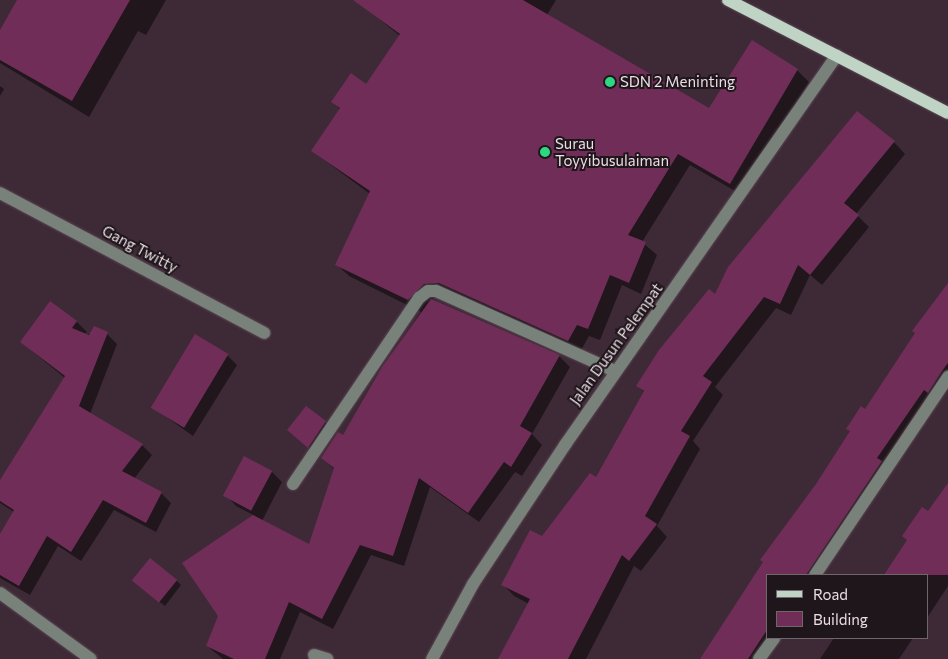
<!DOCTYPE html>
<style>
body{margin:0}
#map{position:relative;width:948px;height:659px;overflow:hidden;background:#3e2a36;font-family:Commissioner,sans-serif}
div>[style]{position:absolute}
.shadow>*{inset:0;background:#0007}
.building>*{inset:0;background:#702d58;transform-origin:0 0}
.roads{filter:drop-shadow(0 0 1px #5a4752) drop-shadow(0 0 1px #5a4752)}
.minor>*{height:12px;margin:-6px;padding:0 6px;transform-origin:6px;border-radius:6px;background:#78827b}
.major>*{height:12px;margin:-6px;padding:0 6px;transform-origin:6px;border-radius:6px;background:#bfd4c5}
.dots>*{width:14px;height:14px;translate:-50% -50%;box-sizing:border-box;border:2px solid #1f161b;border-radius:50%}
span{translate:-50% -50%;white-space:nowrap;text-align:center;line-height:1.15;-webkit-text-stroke:4px #1f161b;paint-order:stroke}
.poi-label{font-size:15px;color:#ebdee5}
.left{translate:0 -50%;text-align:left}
.street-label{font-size:15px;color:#ebdee5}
.legend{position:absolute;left:766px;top:574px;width:162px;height:65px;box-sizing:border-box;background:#1f161b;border:1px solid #71666c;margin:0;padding:6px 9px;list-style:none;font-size:15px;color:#ebdee5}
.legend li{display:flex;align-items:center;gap:10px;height:25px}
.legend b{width:25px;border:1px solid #71666c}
</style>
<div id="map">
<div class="shadow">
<div style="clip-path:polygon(19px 0,166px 0,146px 35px,138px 31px,89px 117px,0 63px,0 33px)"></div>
<div style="clip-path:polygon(365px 0,556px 0,547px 15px,710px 109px,753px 42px,797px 70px,809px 82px,742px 195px,690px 165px,642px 242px,657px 255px,641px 294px,622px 285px,600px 340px,589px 336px,580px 352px,436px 296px,428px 303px,559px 356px,570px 367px,532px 434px,542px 445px,522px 476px,515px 472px,479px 522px,430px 487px,404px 566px,371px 555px,333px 629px,300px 612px,280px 659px,223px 659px,207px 646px,220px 616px,183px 564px,255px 516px,236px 506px,226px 495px,272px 472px,282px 482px,262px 521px,310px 545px,335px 470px,322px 458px,343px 437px,383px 368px,421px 312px,349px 276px,337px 265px,370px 194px,312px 151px,340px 109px,333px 102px,366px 85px,400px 36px,361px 4px)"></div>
<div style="clip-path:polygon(0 86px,4px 89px,0 96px)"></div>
<div style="clip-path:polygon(894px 142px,905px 154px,856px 214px,869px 227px,822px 285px,810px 275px,791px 315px,776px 308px,715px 387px,723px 395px,693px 441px,700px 449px,657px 526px,667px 537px,641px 571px,634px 566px,586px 659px,499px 659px,529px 604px,514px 596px,503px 584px,596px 479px,644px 392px,637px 386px,716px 296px)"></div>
<div style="clip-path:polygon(948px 285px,948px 380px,812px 575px,767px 575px,767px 638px,758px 659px,703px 659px,916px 333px,914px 331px)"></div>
<div style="clip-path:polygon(77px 322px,87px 332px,85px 334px,107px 334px,117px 344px,90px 414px,142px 445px,152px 455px,134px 479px,161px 493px,171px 503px,156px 532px,114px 510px,81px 561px,58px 546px,30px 595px,0 578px,0 537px,14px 512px,0 503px,0 483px,65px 378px,21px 342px)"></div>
<div style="clip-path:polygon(227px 355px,237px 365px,193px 436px,152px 407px)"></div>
<div style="clip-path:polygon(325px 422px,330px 427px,313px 451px,288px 430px)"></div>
<div style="clip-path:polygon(948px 487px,948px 586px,927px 618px,927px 575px,886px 575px)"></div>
<div style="clip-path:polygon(176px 580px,181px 585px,165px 606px,139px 586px)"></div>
<div style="clip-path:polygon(834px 638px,913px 638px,899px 659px,820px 659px)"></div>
</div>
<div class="building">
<div style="clip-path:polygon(17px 0,130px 0,72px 101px,0 60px,0 30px)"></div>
<div style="clip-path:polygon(353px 0,523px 0,709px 108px,752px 40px,798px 69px,730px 184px,678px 154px,628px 235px,646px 242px,629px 283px,610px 275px,588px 329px,577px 325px,568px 341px,439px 283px,424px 284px,408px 300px,335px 265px,370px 191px,311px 151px,340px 108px,331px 102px,351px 73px,366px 84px,400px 34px)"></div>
<div style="clip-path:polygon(857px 111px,895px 141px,844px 203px,859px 215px,810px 275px,798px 265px,780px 304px,764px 297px,703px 376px,712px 382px,681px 431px,690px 436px,645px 516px,657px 524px,629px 561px,622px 555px,568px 659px,498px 659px,530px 599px,501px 585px,530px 530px,542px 536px,590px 473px,596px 477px,644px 391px,636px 386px,659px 350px,709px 289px,715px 294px,728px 267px)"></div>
<div style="clip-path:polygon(948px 283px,948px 363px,942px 371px,928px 393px,924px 390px,877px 458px,882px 461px,806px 575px,767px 575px,767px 630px,748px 659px,700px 659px,763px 562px,760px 560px,816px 484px,850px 431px,846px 429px,861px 406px,865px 409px,915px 333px,912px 331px)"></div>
<div style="clip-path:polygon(431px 299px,560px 355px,520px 426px,532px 433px,511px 467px,504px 462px,468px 513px,419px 478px,393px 556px,360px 545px,322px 619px,289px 602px,265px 659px,234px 659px,206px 646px,218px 616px,182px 563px,253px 515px,309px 544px,334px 468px,321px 458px,338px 432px,343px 435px,382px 367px)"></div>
<div style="clip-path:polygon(50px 301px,77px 321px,72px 328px,89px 335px,94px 326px,108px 332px,79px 406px,143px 444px,122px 471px,162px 492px,146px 523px,103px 500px,71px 552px,47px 536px,19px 586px,0 575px,0 534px,14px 510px,0 501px,0 480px,65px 376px,20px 342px)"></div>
<div style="left:195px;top:334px;width:39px;height:86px;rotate:31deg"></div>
<div style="clip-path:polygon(306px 406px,326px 421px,308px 448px,287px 430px)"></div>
<div style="left:244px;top:456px;width:32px;height:45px;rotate:28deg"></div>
<div style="clip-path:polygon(948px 483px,948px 575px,884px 575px,907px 540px,902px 536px,922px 507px,928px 511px)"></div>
<div style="left:150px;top:558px;width:35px;height:29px;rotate:39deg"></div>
</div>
<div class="roads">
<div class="minor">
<div style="left:0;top:193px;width:299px;rotate:27.9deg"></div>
<div style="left:293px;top:484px;width:225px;rotate:-55.9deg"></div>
<div style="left:419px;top:298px;width:11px;rotate:-38deg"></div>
<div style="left:428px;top:291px;width:8px"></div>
<div style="left:436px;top:291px;width:196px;rotate:24.1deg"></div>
<div style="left:815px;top:575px;width:239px;rotate:-56.1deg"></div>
<div style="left:0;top:593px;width:112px;rotate:36deg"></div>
<div style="left:314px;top:655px;width:14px;rotate:17deg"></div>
<div style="left:432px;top:659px;width:85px;rotate:-61.3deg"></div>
<div style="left:473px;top:584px;width:167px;rotate:-56.5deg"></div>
<div style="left:565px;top:445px;width:475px;rotate:-55.1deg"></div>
<div style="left:759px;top:659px;width:26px;rotate:-54deg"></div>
</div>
<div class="major">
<div style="left:728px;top:0;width:247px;rotate:27.2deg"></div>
</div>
</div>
<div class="dots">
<div style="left:610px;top:82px;background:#2ed883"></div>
<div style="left:545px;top:152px;background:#2ed883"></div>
</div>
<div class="poi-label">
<span class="left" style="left:620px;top:82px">SDN 2 Meninting</span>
<span class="left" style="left:555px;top:152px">Surau<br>Toyyibusulaiman</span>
</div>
<div class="street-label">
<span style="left:140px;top:249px;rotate:28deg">Gang Twitty</span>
<span style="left:616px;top:344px;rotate:-54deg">Jalan Dusun Pelempat</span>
</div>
<ul class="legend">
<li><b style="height:6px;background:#bfd4c5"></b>Road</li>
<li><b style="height:14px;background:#702d58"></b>Building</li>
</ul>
</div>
